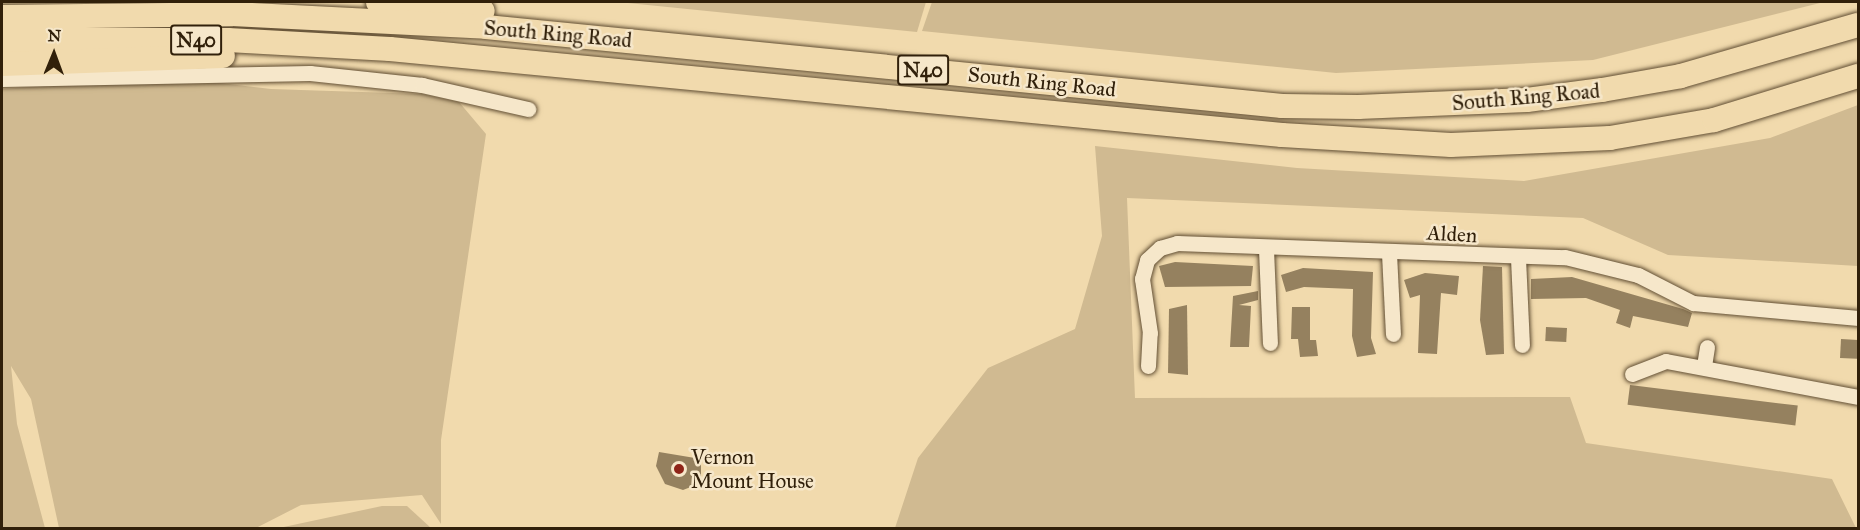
<!DOCTYPE html>
<style>
body{margin:0}
#map{position:relative;width:1860px;height:530px;overflow:hidden;background:#f1daad;font-family:"IM FELL Great Primer",serif}
div>[style]{position:absolute}
.green>*{inset:0;background:#d0ba91}
.building>*{inset:0;background:#95815f;transform-origin:0 0}
.roads{filter:drop-shadow(0 0 2px #614e33) drop-shadow(0 0 2px #614e33)}
.minor>*{height:15px;margin:-7.5px;padding:0 7.5px;transform-origin:7.5px;border-radius:7.5px;background:#f6e7ca}
.trunk>*{height:24px;margin:-12px;padding:0 12px;transform-origin:12px;border-radius:12px;background:#f1daad}
.dots>*{width:16px;height:16px;translate:-50% -50%;box-sizing:border-box;border:3px solid #f6e7ca;border-radius:50%}
span{translate:-50% -50%;white-space:nowrap;text-align:center;line-height:1.15;-webkit-text-stroke:5px #f6e7ca;paint-order:stroke}
.shield-label span{padding:2px 4px;background:#f6e7ca;border:2px solid;border-radius:4px;-webkit-text-stroke-width:0}
.shield-label{font-size:20px;color:#31200a;font-weight:700}
.street-label{font-size:21px;color:#31200a}
.poi-label{font-size:21px;color:#31200a}
.left{translate:0 -50%;text-align:left}
.frame{position:absolute;inset:0;border:3px solid #31200a;pointer-events:none}
.north{position:absolute;left:24px;top:24px;width:60px;height:60px;-webkit-text-stroke:4px #f6e7ca;paint-order:stroke;rotate:1deg;font-size:16px;font-weight:700;line-height:24px;text-align:center;color:#31200a}
.north::after{content:'';display:block;margin:auto;width:21px;height:27px;background:#31200a;clip-path:polygon(50% 0,100% 100%,50% 72%,0 100%)}
</style>
<div id="map">
<div class="green">
<div style="clip-path:polygon(618px 2px,926px 2px,917px 32px)"></div>
<div style="clip-path:polygon(932px 2px,1824px 2px,1593px 60px,1336px 73px,922px 31px)"></div>
<div style="clip-path:polygon(169px 77px,271px 89px,422px 94px,459px 102px,486px 134px,441px 440px,441px 524px,422px 495px,301px 505px,256px 528px,59px 528px,31px 399px,11px 366px,17px 424px,45px 528px,2px 528px,2px 89px)"></div>
<div style="clip-path:polygon(1858px 105px,1858px 266px,1668px 255px,1583px 218px,1127px 198px,1135px 398px,1570px 397px,1586px 443px,1832px 479px,1856px 528px,895px 528px,918px 458px,988px 368px,1075px 329px,1102px 236px,1095px 146px,1297px 168px,1524px 181px,1770px 138px)"></div>
<div style="clip-path:polygon(382px 506px,407px 506px,431px 528px,279px 528px)"></div>
</div>
<div class="building">
<div style="clip-path:polygon(1175px 262px,1253px 266px,1251px 286px,1165px 287px,1159px 266px)"></div>
<div style="clip-path:polygon(1483px 266px,1502px 267px,1504px 354px,1486px 355px,1480px 320px)"></div>
<div style="clip-path:polygon(1303px 268px,1373px 272px,1371px 338px,1376px 354px,1357px 357px,1352px 336px,1353px 289px,1304px 287px,1286px 292px,1281px 275px)"></div>
<div style="clip-path:polygon(1425px 273px,1459px 276px,1457px 295px,1441px 293px,1437px 354px,1418px 353px,1420px 295px,1410px 298px,1404px 280px)"></div>
<div style="clip-path:polygon(1572px 277px,1683px 309px,1692px 313px,1688px 327px,1633px 316px,1630px 328px,1616px 323px,1620px 310px,1586px 298px,1531px 299px,1531px 279px)"></div>
<div style="clip-path:polygon(1258px 291px,1258px 300px,1239px 305px,1251px 306px,1249px 347px,1230px 347px,1233px 296px)"></div>
<div style="clip-path:polygon(1187px 305px,1188px 375px,1168px 373px,1169px 309px)"></div>
<div style="clip-path:polygon(1292px 307px,1310px 307px,1310px 340px,1316px 340px,1318px 356px,1300px 357px,1298px 339px,1291px 339px)"></div>
<div style="left:1546px;top:327px;width:21px;height:14px;rotate:3deg"></div>
<div style="left:1841px;top:339px;width:17px;height:19px;rotate:3deg"></div>
<div style="left:1630px;top:385px;width:169px;height:20px;rotate:7deg"></div>
<div style="clip-path:polygon(659px 452px,701px 459px,701px 483px,683px 490px,665px 484px,656px 466px)"></div>
</div>
<div class="roads">
<div class="minor">
<div style="left:2px;top:79px;width:308px;rotate:-1.1deg"></div>
<div style="left:310px;top:73px;width:113px;rotate:6.1deg"></div>
<div style="left:422px;top:85px;width:109px;rotate:12.8deg"></div>
<div style="left:1266px;top:249px;width:94px;rotate:87.6deg"></div>
<div style="left:1389px;top:253px;width:81px;rotate:87.2deg"></div>
<div style="left:1518px;top:258px;width:87px;rotate:87.4deg"></div>
<div style="left:1148px;top:366px;width:33px;rotate:-87deg"></div>
<div style="left:1150px;top:333px;width:55px;rotate:-98.4deg"></div>
<div style="left:1142px;top:279px;width:20px;rotate:-75deg"></div>
<div style="left:1147px;top:260px;width:18px;rotate:-43deg"></div>
<div style="left:1160px;top:248px;width:18px;rotate:-16deg"></div>
<div style="left:1177px;top:243px;width:388px;rotate:2.1deg"></div>
<div style="left:1565px;top:257px;width:75px;rotate:13.9deg"></div>
<div style="left:1638px;top:275px;width:62px;rotate:27deg"></div>
<div style="left:1693px;top:303px;width:166px;rotate:5.2deg"></div>
<div style="left:1704px;top:366px;width:19px;rotate:-81deg"></div>
<div style="left:1632px;top:374px;width:36px;rotate:-21deg"></div>
<div style="left:1666px;top:361px;width:195px;rotate:10.6deg"></div>
</div>
<div class="trunk">
<div style="left:378px;top:2px;width:105px;rotate:4.9deg"></div>
<div style="left:2px;top:17px;width:230px;rotate:-0.7deg"></div>
<div style="left:232px;top:14px;width:254px;rotate:2.9deg"></div>
<div style="left:486px;top:27px;width:800px;rotate:5.67deg"></div>
<div style="left:1282px;top:106px;width:76px;rotate:0.8deg"></div>
<div style="left:1358px;top:107px;width:169px;rotate:-2.4deg"></div>
<div style="left:1527px;top:100px;width:76px;rotate:-7.6deg"></div>
<div style="left:1602px;top:90px;width:80px;rotate:-10deg"></div>
<div style="left:1681px;top:76px;width:184px;rotate:-16.1deg"></div>
<div style="left:2px;top:40px;width:226px"></div>
<div style="left:228px;top:40px;width:162px;rotate:3.2deg"></div>
<div style="left:390px;top:49px;width:896px;rotate:5.51deg"></div>
<div style="left:1282px;top:135px;width:169px;rotate:3.4deg"></div>
<div style="left:1451px;top:145px;width:159px;rotate:-2.5deg"></div>
<div style="left:1610px;top:138px;width:106px;rotate:-9.8deg"></div>
<div style="left:1714px;top:120px;width:151px;rotate:-17deg"></div>
<div style="left:2px;top:64px;width:221px;rotate:-2.1deg"></div>
</div>
</div>
<div class="dots">
<div style="left:679px;top:469px;background:#8f2418"></div>
</div>
<div class="shield-label">
<span style="left:196px;top:40px">N40</span>
<span style="left:923px;top:70px">N40</span>
</div>
<div class="street-label">
<span style="left:558px;top:34px;rotate:5deg">South Ring Road</span>
<span style="left:1042px;top:82px;rotate:6deg">South Ring Road</span>
<span style="left:1526px;top:97px;rotate:-5deg">South Ring Road</span>
<span style="left:1452px;top:234px;rotate:3deg">Alden</span>
</div>
<div class="poi-label">
<span class="left" style="left:691px;top:469px">Vernon<br>Mount House</span>
</div>
<div class="frame"></div>
<div class="north">N</div>
</div>
